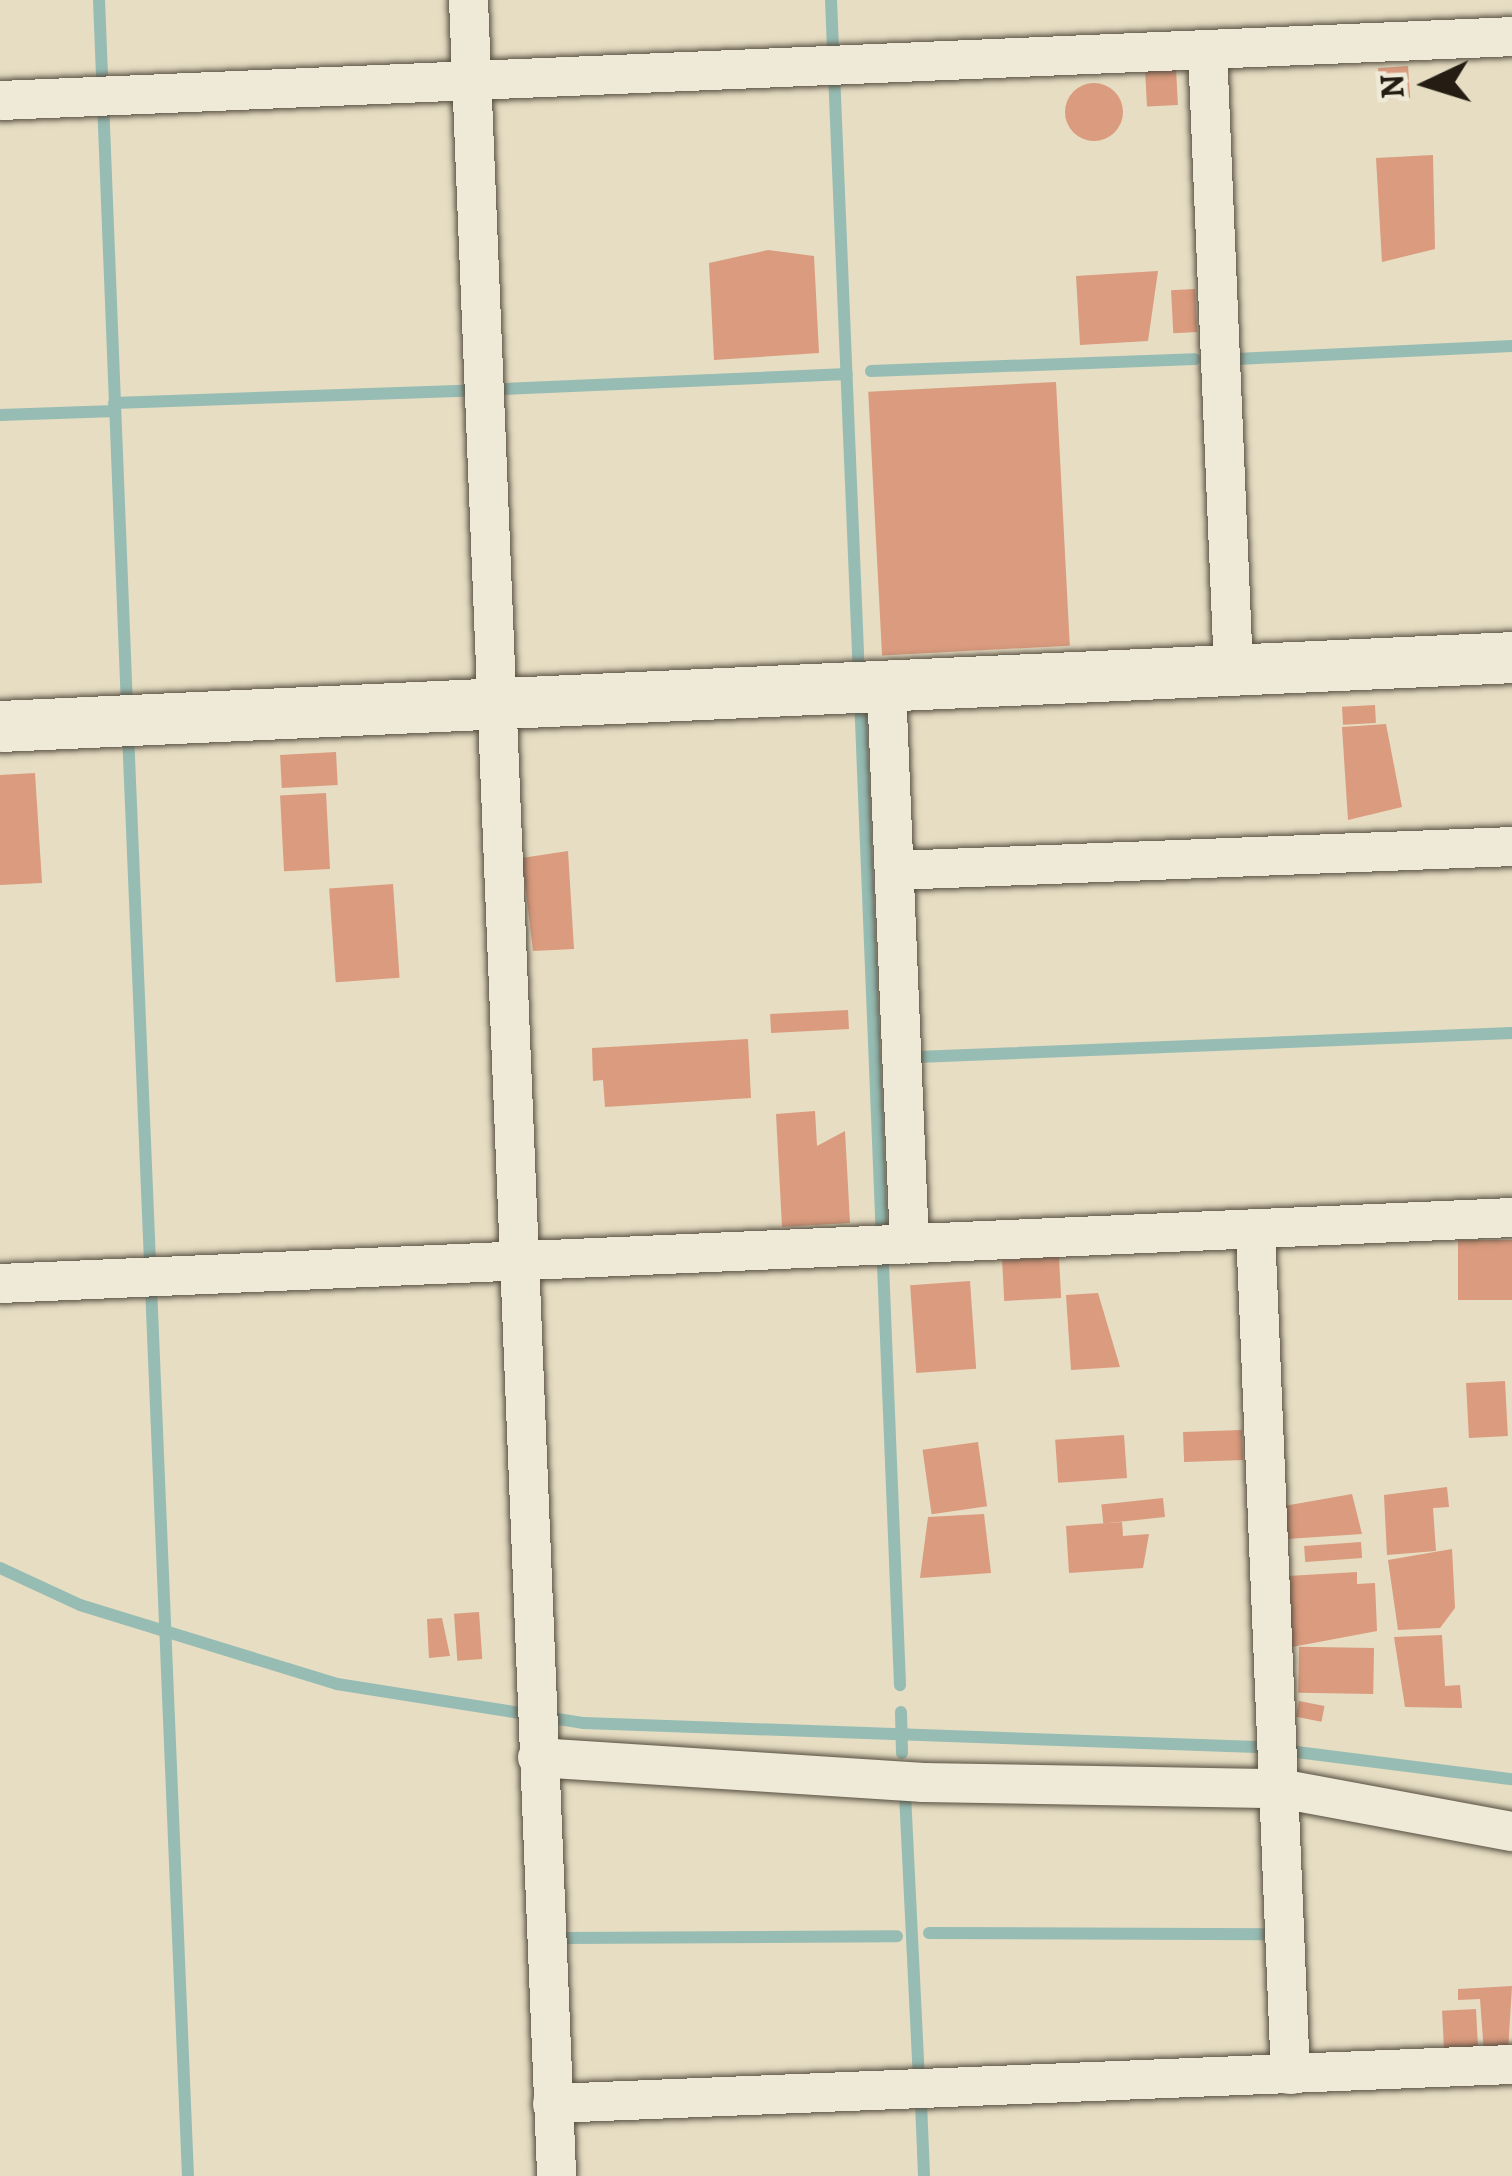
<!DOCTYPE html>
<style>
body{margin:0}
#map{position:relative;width:1512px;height:2176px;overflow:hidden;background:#e6ddc3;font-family:Alegreya,serif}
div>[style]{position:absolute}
.stream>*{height:12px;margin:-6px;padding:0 6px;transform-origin:6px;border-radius:6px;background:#96bcb3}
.building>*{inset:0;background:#da9b7e;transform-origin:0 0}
.round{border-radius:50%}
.roads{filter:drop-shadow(0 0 3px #554d3f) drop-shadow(0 0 3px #554d3f)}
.minor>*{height:39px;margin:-19.5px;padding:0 19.5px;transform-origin:19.5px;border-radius:19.5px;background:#efe9d8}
.tertiary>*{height:51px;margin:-25.5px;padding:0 25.5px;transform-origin:25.5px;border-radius:25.5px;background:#efe9d8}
span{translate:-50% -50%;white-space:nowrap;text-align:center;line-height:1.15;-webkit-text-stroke:10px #efe9d8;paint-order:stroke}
.north{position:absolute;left:1368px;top:24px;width:120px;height:120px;-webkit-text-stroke:9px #efe9d8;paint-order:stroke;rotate:266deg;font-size:33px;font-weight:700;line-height:48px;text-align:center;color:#251d13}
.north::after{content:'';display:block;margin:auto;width:42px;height:54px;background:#251d13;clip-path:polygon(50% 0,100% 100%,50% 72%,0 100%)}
</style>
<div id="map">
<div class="stream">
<div style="left:99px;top:0;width:707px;rotate:87.73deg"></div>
<div style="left:831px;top:0;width:678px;rotate:87.63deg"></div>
<div style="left:1237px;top:359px;width:275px;rotate:-2.7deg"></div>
<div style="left:871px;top:371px;width:324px;rotate:-2.1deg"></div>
<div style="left:504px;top:389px;width:343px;rotate:-2.5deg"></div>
<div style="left:114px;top:403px;width:350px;rotate:-2deg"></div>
<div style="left:0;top:415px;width:115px;rotate:-2deg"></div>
<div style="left:860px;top:697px;width:989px;rotate:87.68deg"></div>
<div style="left:128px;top:733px;width:1444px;rotate:87.62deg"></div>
<div style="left:917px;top:1057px;width:595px;rotate:-2.31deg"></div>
<div style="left:0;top:1568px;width:88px;rotate:24.8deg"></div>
<div style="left:80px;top:1605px;width:269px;rotate:17.1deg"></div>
<div style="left:337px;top:1684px;width:250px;rotate:9deg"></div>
<div style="left:584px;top:1723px;width:673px;rotate:2.04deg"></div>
<div style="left:1257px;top:1747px;width:257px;rotate:7.2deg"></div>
<div style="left:901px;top:1712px;width:41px;rotate:88.6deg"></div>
<div style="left:905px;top:1794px;width:282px;rotate:87.2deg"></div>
<div style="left:929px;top:1933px;width:342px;rotate:0.2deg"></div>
<div style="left:566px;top:1938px;width:331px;rotate:-0.3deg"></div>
<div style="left:921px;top:2103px;width:73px;rotate:87.6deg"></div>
</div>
<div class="building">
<div style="left:1408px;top:66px;width:32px;height:30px;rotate:86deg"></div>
<div style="left:1176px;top:68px;width:37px;height:31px;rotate:87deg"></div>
<div class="round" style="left:1065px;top:83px;width:58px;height:58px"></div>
<div style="clip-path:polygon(1433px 155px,1435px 249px,1382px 262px,1376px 158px)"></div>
<div style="clip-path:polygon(768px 250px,814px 256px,819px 353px,714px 360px,709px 263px)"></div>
<div style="clip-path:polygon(1158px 271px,1148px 341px,1080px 345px,1076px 276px)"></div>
<div style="left:1195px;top:289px;width:43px;height:24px;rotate:87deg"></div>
<div style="left:1056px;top:382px;width:264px;height:188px;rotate:87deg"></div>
<div style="left:1375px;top:705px;width:18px;height:33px;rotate:87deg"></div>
<div style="clip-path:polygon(1386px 724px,1402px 807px,1348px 820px,1342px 727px)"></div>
<div style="left:336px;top:752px;width:33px;height:56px;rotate:87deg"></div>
<div style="clip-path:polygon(35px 773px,42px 883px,0 885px,0 775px)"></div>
<div style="left:326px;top:793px;width:76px;height:46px;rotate:87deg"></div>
<div style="clip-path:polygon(568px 851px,574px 949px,533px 951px,522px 858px)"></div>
<div style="left:393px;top:884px;width:94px;height:64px;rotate:86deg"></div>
<div style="left:848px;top:1010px;width:19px;height:78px;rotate:87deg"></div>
<div style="clip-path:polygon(748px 1039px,751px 1098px,605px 1107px,603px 1080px,593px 1081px,592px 1048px)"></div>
<div style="clip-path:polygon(815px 1111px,817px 1146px,845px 1131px,850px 1223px,782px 1227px,776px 1114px)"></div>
<div style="left:1512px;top:1240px;width:60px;height:54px;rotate:90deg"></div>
<div style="left:1059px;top:1257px;width:41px;height:57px;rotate:87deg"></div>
<div style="left:970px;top:1281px;width:88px;height:60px;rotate:86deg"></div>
<div style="clip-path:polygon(1098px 1293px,1120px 1367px,1071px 1370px,1066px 1295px)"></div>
<div style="left:1505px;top:1381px;width:55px;height:39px;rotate:87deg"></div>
<div style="left:1242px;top:1430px;width:30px;height:59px;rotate:88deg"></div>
<div style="left:1124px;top:1435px;width:43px;height:69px;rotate:86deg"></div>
<div style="left:978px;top:1442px;width:65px;height:56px;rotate:82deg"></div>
<div style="clip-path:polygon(1447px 1487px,1449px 1507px,1433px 1508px,1436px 1551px,1387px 1555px,1384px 1495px)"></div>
<div style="clip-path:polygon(1352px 1494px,1362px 1534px,1287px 1539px,1284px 1506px)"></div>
<div style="left:1163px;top:1498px;width:19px;height:62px;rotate:84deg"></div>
<div style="clip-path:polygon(984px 1514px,991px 1573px,920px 1578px,928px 1517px)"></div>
<div style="clip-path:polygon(1122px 1522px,1123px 1536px,1149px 1534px,1143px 1568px,1069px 1573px,1066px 1526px)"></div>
<div style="left:1361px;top:1542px;width:16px;height:57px;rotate:86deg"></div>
<div style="clip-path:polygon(1452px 1549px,1455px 1608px,1440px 1628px,1398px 1630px,1388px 1560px)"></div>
<div style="clip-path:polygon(1357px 1572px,1357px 1584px,1375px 1583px,1377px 1631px,1292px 1647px,1288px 1576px)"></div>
<div style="left:479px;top:1612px;width:47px;height:25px;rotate:86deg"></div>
<div style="clip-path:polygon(442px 1618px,450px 1656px,429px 1658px,427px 1619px)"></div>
<div style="clip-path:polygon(1442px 1635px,1445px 1686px,1460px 1685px,1462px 1708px,1405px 1707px,1394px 1637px)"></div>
<div style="left:1374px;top:1648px;width:46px;height:75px;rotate:91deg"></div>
<div style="left:1299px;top:1701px;width:26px;height:16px;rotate:11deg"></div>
<div style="clip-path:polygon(1512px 1986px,1508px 2052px,1484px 2053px,1480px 1999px,1458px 2000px,1458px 1989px)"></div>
<div style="left:1476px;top:2009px;width:39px;height:34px;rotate:87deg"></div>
</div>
<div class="roads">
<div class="minor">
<div style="left:468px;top:0;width:2178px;rotate:87.68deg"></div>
<div style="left:1207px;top:49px;width:622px;rotate:87.6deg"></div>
<div style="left:0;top:100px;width:1513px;rotate:-2.42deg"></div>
<div style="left:886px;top:686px;width:558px;rotate:87.64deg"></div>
<div style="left:894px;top:870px;width:618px;rotate:-2.22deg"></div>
<div style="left:1255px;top:1229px;width:846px;rotate:87.63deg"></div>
<div style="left:0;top:1283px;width:1513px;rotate:-2.5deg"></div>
<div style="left:537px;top:1757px;width:387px;rotate:3.7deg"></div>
<div style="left:923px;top:1782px;width:356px;rotate:1deg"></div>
<div style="left:1279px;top:1788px;width:237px;rotate:10.5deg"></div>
<div style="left:552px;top:2103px;width:961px;rotate:-2.33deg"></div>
</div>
<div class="tertiary">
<div style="left:0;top:726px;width:1514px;rotate:-2.61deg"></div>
</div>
</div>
<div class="north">N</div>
</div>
